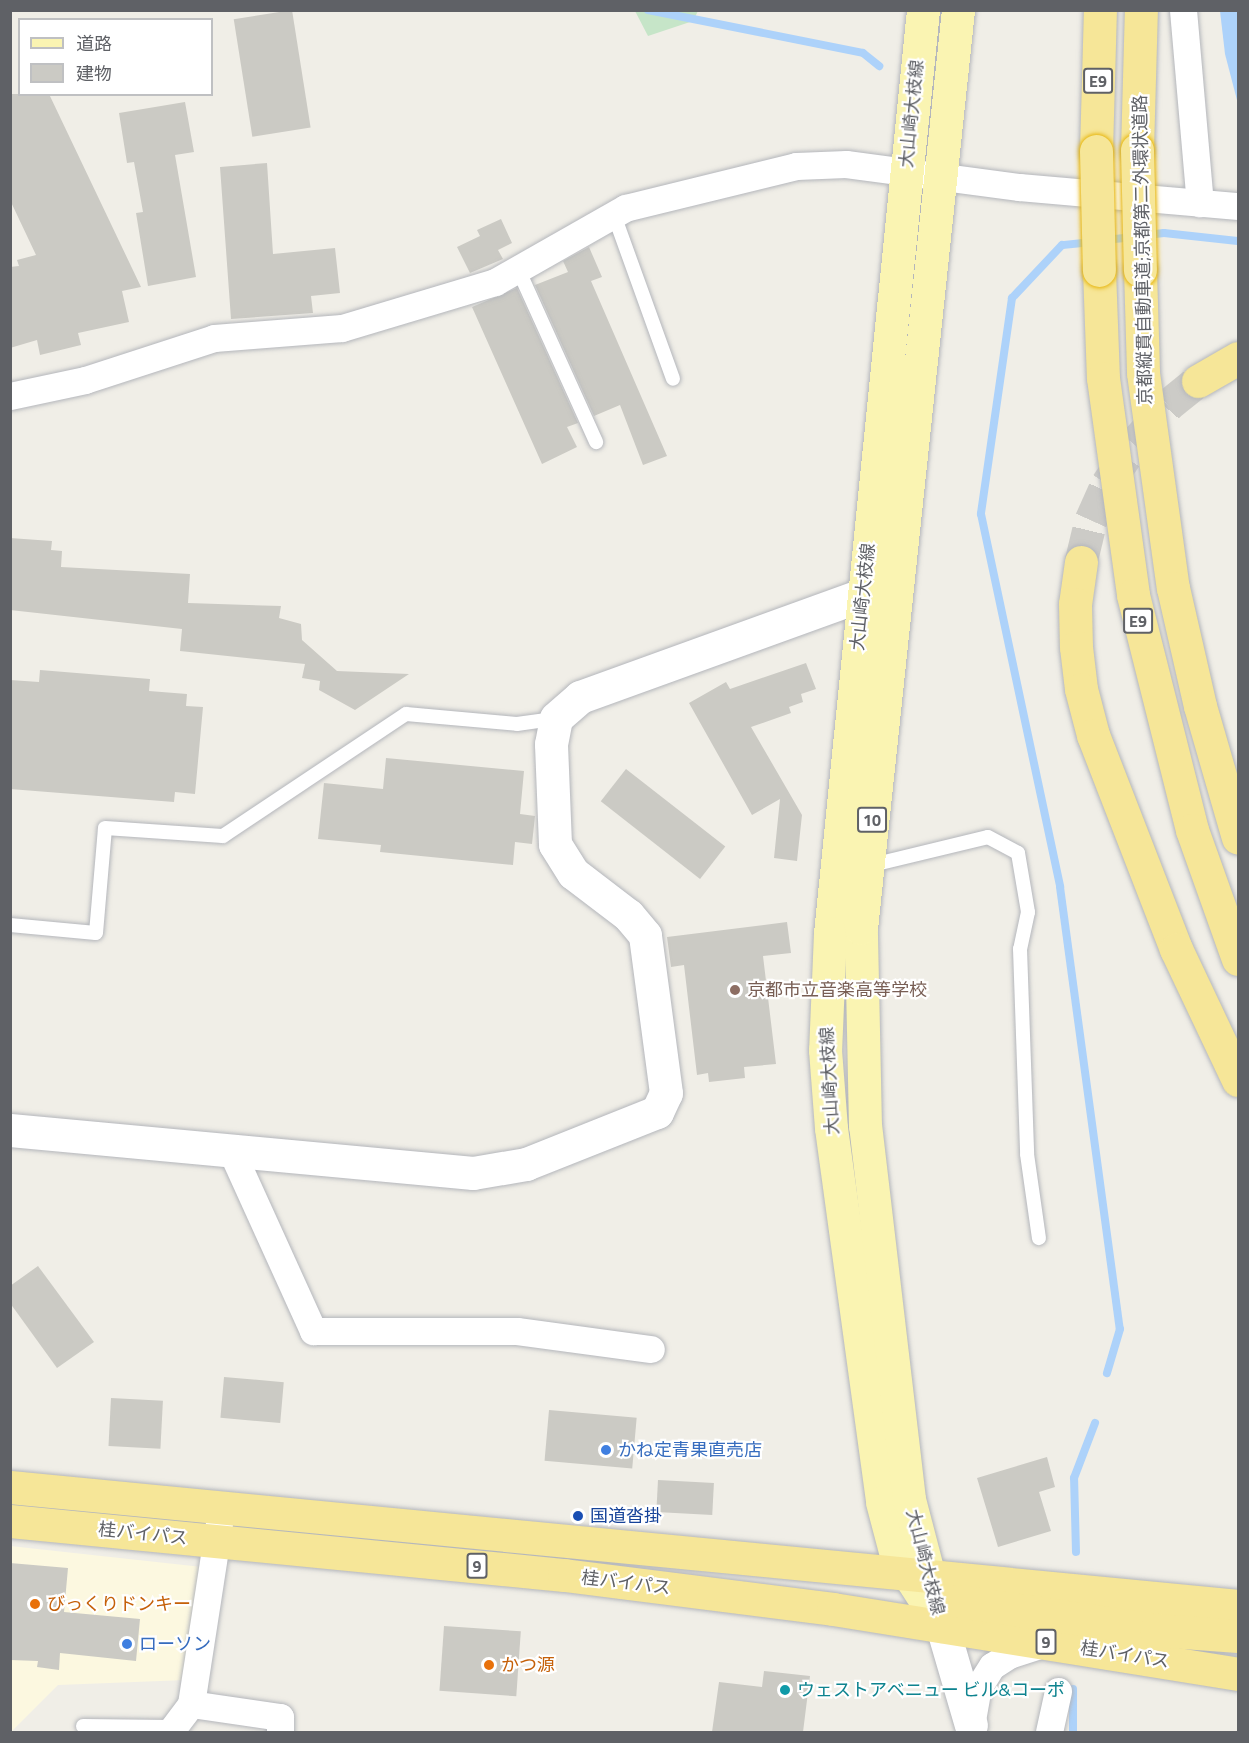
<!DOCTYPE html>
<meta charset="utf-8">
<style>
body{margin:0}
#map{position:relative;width:1249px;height:1743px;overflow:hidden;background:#f0eee7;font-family:"Titillium Web","Noto Sans JP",sans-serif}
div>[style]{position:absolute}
.commercial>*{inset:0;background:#fcf8e0}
.green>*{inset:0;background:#c6e5c8}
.water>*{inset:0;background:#add2fa}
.stream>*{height:8px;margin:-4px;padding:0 4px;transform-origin:4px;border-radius:4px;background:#add2fa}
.building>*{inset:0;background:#cbcac4;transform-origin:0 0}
.highway-tunnel>*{height:33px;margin-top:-16.5px;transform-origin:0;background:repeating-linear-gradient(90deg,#cccbc7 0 33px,transparent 0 49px)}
.roads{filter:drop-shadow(0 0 2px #b4b6bb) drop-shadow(0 0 2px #b4b6bb)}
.lane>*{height:14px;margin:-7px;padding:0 7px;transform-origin:7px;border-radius:7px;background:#fff}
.street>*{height:27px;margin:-13.5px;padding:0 13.5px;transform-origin:13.5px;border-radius:13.5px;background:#fff}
.secondary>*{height:33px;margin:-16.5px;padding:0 16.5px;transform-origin:16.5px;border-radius:16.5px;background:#fff}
.primary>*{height:33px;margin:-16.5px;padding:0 16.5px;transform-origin:16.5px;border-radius:16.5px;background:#faf4b2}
.highway>*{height:33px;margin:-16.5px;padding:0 16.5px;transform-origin:16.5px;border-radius:16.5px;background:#f6e698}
.bridges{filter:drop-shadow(0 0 2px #e7b60f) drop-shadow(0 0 2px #e7b60f)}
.highway-bridge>*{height:33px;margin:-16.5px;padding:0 16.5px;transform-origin:16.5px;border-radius:16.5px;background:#f6e698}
.dots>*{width:16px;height:16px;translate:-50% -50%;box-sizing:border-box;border:3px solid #fff;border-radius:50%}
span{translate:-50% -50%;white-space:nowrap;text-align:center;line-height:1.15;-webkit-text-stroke:4.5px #fff;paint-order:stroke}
.shield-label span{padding:2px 4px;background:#fff;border:2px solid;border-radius:4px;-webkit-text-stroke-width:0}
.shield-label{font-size:16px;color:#5f6166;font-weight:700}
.street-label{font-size:18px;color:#5f6166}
.education-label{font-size:18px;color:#785e54}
.left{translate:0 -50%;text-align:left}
.shop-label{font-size:18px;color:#366cbe}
.transit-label{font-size:18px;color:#164399}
.food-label{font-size:18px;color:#c56008}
.culture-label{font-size:18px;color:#0d838f}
.frame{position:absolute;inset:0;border:12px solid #5f6166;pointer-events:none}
.legend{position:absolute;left:18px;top:18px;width:195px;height:78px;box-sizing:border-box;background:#fff;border:2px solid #bfc0c2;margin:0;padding:8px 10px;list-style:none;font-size:18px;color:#5f6166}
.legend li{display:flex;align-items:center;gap:12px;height:30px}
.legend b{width:30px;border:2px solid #bfc0c2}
</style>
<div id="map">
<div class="commercial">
<div style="clip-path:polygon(10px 1546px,202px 1567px,186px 1680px,58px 1685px,11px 1732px)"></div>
</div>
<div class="green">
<div style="clip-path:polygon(635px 11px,698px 11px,693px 21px,648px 36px)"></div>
</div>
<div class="water">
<div style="clip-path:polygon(1220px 11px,1238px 11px,1238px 104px,1225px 54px)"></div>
</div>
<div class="stream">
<div style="left:648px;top:10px;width:219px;rotate:11.3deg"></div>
<div style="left:863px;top:53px;width:21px;rotate:39deg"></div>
<div style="left:1147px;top:235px;width:17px;rotate:-7deg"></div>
<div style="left:1164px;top:233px;width:74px;rotate:6.2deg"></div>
<div style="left:1105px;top:240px;width:29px;rotate:-6deg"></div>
<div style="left:1092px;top:242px;width:30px;rotate:174deg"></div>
<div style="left:1062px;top:245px;width:73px;rotate:133.3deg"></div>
<div style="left:1012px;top:298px;width:218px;rotate:98.2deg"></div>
<div style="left:981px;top:514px;width:381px;rotate:78deg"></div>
<div style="left:1060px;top:887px;width:446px;rotate:82.3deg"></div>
<div style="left:1120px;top:1329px;width:46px;rotate:106.5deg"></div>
<div style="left:1076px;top:1552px;width:74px;rotate:-91.5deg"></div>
<div style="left:1074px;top:1478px;width:59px;rotate:-69.1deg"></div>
<div style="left:1073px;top:1689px;width:43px;rotate:90deg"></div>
</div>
<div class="building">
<div style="left:292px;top:10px;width:119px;height:59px;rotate:81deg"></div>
<div style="clip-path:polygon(10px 94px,49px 94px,141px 287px,122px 291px,129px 322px,78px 333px,81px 345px,40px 355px,37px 340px,10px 348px,10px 267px,19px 266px,17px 260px,36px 255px,10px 200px)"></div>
<div style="clip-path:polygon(185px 102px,194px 152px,175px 155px,196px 277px,148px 286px,136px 213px,143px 212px,134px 162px,127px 163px,119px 113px)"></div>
<div style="clip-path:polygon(267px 163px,273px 254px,335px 248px,340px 293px,311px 296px,313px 313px,231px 319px,220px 167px)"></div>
<div style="clip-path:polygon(501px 219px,512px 243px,498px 250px,503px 259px,470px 273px,457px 247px,480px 236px,477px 230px)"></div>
<div style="clip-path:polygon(589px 247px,602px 277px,591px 281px,667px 456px,643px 465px,620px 405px,594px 416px,535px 285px,568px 272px,563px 261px)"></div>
<div style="clip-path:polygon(517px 288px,578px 423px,567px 427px,577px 447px,542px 464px,472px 307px)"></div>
<div style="clip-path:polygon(10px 538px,52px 541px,51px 550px,62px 551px,61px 567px,190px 574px,188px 603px,281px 606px,279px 618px,301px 624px,302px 640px,337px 671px,409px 674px,355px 710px,319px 690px,320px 681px,302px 678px,305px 664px,180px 651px,182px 629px,10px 610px)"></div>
<div style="clip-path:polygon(806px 663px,816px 689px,801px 694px,803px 702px,789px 707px,791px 713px,751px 727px,802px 815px,797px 861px,774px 858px,780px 799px,752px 815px,689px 703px,726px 682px,730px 689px)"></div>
<div style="clip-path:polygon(40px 670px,150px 679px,149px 691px,187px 694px,186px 706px,203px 707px,195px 794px,175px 792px,174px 802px,10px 789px,10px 680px,39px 682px)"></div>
<div style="clip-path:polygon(386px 758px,524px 771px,520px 814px,535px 816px,532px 844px,515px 842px,513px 865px,380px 852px,381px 845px,318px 839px,324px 783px,383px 789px)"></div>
<div style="left:626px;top:769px;width:126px;height:41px;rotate:38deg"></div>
<div style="clip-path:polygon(787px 922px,791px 953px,763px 956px,776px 1064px,744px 1067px,745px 1078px,709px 1082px,708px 1073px,697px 1075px,684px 965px,671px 967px,667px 937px)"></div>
<div style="clip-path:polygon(38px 1266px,94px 1342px,57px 1368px,10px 1303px,10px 1286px)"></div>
<div style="left:224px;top:1377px;width:60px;height:41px;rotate:5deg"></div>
<div style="left:111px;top:1398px;width:52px;height:48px;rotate:3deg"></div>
<div style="left:549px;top:1410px;width:88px;height:51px;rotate:5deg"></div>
<div style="clip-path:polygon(1047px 1457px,1055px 1487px,1039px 1492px,1051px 1531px,998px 1547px,977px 1478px)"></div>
<div style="left:658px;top:1480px;width:56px;height:32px;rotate:3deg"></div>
<div style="clip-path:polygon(10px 1563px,68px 1568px,64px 1612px,140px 1619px,136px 1661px,60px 1653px,59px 1670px,37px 1667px,38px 1661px,10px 1660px)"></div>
<div style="left:444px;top:1626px;width:77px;height:65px;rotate:4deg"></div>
<div style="clip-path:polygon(764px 1671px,810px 1676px,803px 1732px,712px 1732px,719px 1682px,762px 1687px)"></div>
</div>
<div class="highway-tunnel">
<div style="left:1081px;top:562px;width:43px;rotate:-76.6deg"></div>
<div style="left:1091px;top:520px;width:39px;rotate:-66deg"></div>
<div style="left:1107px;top:484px;width:48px;rotate:-56deg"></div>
<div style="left:1134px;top:444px;width:52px;rotate:-48.9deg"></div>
<div style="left:1168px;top:405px;width:38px;rotate:-39deg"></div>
</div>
<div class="roads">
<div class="lane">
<div style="left:614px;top:215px;width:174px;rotate:70.2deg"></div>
<div style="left:518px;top:269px;width:190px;rotate:65.7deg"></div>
<div style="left:868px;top:866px;width:123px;rotate:-13.6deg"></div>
<div style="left:988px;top:837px;width:34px;rotate:28deg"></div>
<div style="left:1018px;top:853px;width:60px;rotate:80.4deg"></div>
<div style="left:1028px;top:912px;width:38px;rotate:102deg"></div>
<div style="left:1020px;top:949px;width:205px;rotate:88deg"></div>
<div style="left:1027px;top:1154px;width:85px;rotate:81.9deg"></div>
<div style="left:10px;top:925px;width:86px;rotate:5.3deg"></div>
<div style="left:96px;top:933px;width:105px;rotate:-85.1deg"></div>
<div style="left:105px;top:828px;width:118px;rotate:3.9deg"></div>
<div style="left:223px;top:836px;width:220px;rotate:-33.7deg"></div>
<div style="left:406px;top:714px;width:111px;rotate:5.1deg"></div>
<div style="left:517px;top:724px;width:37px;rotate:-8deg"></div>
<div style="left:83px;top:1726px;width:87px;rotate:0.7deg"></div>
</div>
<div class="street">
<div style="left:1183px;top:10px;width:194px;rotate:85deg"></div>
<div style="left:10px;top:396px;width:77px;rotate:-12deg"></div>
<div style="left:85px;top:380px;width:136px;rotate:-18deg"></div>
<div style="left:214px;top:338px;width:128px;rotate:-4.5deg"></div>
<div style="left:342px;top:328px;width:160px;rotate:-16.7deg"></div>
<div style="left:495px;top:282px;width:150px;rotate:-29.6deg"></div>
<div style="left:625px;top:208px;width:176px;rotate:-13.8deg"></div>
<div style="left:796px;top:166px;width:50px;rotate:-2.3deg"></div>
<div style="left:846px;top:164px;width:175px;rotate:7.6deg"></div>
<div style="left:1019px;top:187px;width:220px;rotate:5deg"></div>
<div style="left:231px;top:1150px;width:199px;rotate:65.6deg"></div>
<div style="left:313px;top:1331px;width:204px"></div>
<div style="left:517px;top:1331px;width:135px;rotate:7.7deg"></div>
<div style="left:191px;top:1704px;width:90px;rotate:8.3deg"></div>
<div style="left:280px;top:1717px;width:15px;rotate:90deg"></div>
<div style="left:971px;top:1726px;width:39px;rotate:-80deg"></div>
<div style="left:978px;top:1688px;width:26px;rotate:-58deg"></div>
<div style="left:992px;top:1666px;width:20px;rotate:-33deg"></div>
<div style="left:1009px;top:1655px;width:39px;rotate:-18deg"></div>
<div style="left:170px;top:1732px;width:35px;rotate:-53deg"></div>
<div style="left:191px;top:1704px;width:196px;rotate:-81.2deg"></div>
<div style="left:1049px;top:1732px;width:42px;rotate:-77.6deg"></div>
</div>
<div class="secondary">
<div style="left:10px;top:1130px;width:465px;rotate:5.3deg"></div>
<div style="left:473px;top:1173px;width:54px;rotate:-9.6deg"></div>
<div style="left:526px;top:1164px;width:141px;rotate:-21.7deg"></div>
<div style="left:657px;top:1112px;width:21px;rotate:-65deg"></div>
<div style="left:666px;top:1093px;width:159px;rotate:-97.6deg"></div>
<div style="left:645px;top:935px;width:26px;rotate:-130deg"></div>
<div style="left:628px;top:915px;width:69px;rotate:-142.6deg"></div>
<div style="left:573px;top:873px;width:34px;rotate:-122deg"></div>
<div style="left:555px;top:844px;width:100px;rotate:-92.3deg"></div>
<div style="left:551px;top:744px;width:26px;rotate:-79deg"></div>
<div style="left:556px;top:718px;width:32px;rotate:-41deg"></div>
<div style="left:580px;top:697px;width:302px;rotate:-19.9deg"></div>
<div style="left:864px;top:594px;width:25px;rotate:7deg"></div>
<div style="left:942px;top:1626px;width:103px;rotate:73.7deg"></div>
</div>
<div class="primary">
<div style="left:923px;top:10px;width:928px;rotate:95.75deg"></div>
<div style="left:830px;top:933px;width:117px;rotate:92.4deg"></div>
<div style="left:825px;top:1050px;width:78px;rotate:85.6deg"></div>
<div style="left:831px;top:1128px;width:377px;rotate:82.2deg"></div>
<div style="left:882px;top:1502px;width:55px;rotate:75.2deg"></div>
<div style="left:896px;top:1555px;width:85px;rotate:57.1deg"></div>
<div style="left:936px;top:1603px;width:107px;rotate:-104.6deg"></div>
<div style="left:909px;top:1499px;width:376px;rotate:-96.7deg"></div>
<div style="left:865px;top:1126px;width:198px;rotate:-91.2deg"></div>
<div style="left:861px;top:928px;width:923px;rotate:-83.97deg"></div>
</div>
<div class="highway">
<div style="left:1137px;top:150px;width:140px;rotate:-88.4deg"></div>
<div style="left:1096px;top:151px;width:141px;rotate:-88.4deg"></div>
<div style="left:1099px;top:270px;width:108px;rotate:87.9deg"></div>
<div style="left:1103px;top:378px;width:219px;rotate:82.1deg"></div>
<div style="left:1133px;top:595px;width:242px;rotate:75.9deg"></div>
<div style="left:1192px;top:830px;width:137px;rotate:70.4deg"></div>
<div style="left:1140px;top:270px;width:103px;rotate:88.3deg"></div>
<div style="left:1143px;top:373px;width:217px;rotate:82.1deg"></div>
<div style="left:1173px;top:588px;width:121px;rotate:77.1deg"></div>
<div style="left:1200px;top:706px;width:137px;rotate:73.9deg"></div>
<div style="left:1198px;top:381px;width:46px;rotate:-29.9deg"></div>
<div style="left:1081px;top:562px;width:42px;rotate:98.1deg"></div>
<div style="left:1075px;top:604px;width:43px;rotate:88.7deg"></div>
<div style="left:1076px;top:647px;width:42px;rotate:83.2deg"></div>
<div style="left:1081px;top:689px;width:48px;rotate:75.4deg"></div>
<div style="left:1093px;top:735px;width:230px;rotate:68.8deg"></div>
<div style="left:1176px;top:949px;width:145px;rotate:64.7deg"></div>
<div style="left:10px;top:1487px;width:1234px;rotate:5.53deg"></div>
<div style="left:10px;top:1521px;width:557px;rotate:5.57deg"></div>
<div style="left:564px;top:1575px;width:271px;rotate:7.2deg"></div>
<div style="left:833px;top:1609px;width:410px;rotate:9.1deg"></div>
<div style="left:958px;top:1601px;width:200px;rotate:8.3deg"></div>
<div style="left:1156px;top:1630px;width:82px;rotate:4.2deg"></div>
</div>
</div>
<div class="bridges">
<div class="highway-bridge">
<div style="left:1137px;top:150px;width:120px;rotate:88.6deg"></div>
<div style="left:1096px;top:151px;width:119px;rotate:88.6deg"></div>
</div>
</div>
<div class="dots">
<div style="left:735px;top:990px;background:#8d6e63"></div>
<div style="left:606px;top:1450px;background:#3f7fe0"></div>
<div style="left:578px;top:1516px;background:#1a4fb4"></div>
<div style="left:35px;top:1604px;background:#e8710a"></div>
<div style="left:127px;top:1644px;background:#3f7fe0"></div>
<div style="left:489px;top:1665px;background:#e8710a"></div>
<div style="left:785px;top:1690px;background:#0f9aa8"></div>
</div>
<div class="shield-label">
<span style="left:1098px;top:81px">E9</span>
<span style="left:1138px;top:621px">E9</span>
<span style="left:872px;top:820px">10</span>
<span style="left:477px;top:1566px">9</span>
<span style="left:1046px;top:1642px">9</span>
</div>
<div class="street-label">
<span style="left:912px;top:114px;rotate:-84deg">大山崎大枝線</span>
<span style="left:1143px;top:250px;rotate:-91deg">京都縦貫自動車道;京都第二外環状道路</span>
<span style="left:863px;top:597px;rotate:-84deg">大山崎大枝線</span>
<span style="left:830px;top:1081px;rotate:-93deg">大山崎大枝線</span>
<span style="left:143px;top:1534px;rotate:6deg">桂バイパス</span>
<span style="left:925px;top:1562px;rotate:76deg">大山崎大枝線</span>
<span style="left:626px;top:1583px;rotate:7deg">桂バイパス</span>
<span style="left:1125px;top:1655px;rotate:9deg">桂バイパス</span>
</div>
<div class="education-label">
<span class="left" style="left:747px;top:990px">京都市立音楽高等学校</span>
</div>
<div class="shop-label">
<span class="left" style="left:618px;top:1450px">かね定青果直売店</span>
<span class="left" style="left:139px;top:1644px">ローソン</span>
</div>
<div class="transit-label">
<span class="left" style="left:590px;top:1516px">国道沓掛</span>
</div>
<div class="food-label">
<span class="left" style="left:47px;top:1604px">びっくりドンキー</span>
<span class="left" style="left:501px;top:1665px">かつ源</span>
</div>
<div class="culture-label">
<span class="left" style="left:797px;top:1690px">ウェストアベニュー ビル&amp;コーポ</span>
</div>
<div class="frame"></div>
<ul class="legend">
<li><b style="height:8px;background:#faf4b2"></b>道路</li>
<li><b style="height:16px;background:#cbcac4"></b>建物</li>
</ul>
</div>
